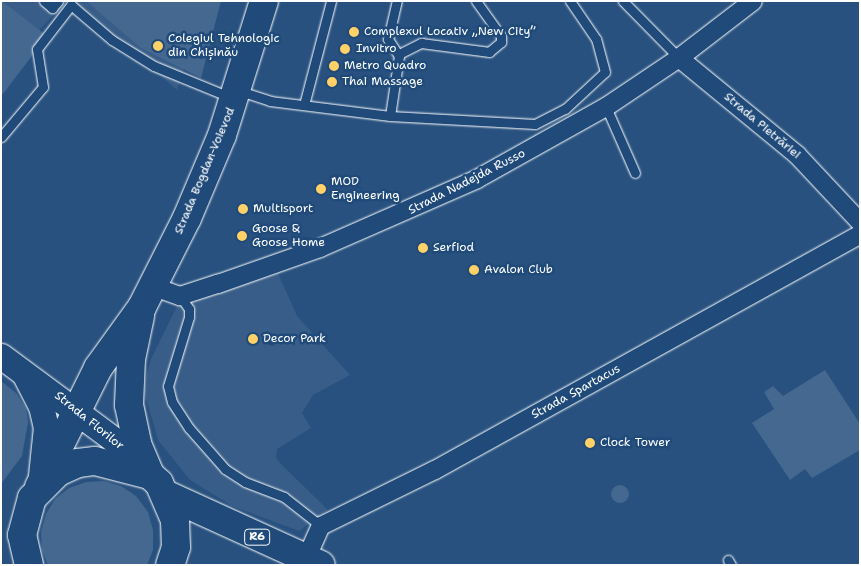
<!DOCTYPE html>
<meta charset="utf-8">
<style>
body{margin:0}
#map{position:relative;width:861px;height:566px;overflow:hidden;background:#28517f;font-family:"Shantell Sans",sans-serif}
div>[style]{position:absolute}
.built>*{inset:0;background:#375d88}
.green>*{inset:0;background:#446890}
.round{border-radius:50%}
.roads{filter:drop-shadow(0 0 1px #fff) drop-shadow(0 0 1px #fff)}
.service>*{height:9px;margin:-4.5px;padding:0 4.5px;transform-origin:4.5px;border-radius:4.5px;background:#1f4a7a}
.minor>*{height:18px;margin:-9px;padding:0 9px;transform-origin:9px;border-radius:9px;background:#1f4a7a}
.secondary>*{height:25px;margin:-12.5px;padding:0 12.5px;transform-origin:12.5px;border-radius:12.5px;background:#1f4a7a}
.primary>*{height:28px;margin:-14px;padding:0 14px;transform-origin:14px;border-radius:14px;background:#1f4a7a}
.dots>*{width:14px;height:14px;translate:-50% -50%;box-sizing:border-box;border:2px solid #1f4a7a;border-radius:50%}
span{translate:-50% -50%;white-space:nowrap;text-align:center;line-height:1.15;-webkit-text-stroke:5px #1f4a7a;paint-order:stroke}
.shield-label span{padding:1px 4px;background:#1f4a7a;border:1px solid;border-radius:4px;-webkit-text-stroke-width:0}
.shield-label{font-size:11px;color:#fff;font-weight:700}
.poi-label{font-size:12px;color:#fff}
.left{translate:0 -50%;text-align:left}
.street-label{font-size:12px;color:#fff}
.frame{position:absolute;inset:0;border:2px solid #fff;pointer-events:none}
</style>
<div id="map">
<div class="built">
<div style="clip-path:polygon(1px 1px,67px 1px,1px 70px)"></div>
<div style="clip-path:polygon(72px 1px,207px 1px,177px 90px)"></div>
<div style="clip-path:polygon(277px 271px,297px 316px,350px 375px,313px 395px,302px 413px,311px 428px,277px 449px,276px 458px,281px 464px,328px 510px,299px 531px,232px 506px,190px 480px,158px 440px,145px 395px,145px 381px,151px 359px,181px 298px)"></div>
</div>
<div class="green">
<div style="clip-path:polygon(2px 1px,47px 36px,3px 94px,1px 93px)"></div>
<div style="clip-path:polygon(86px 1px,221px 1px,201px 78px,141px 48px)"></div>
<div style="clip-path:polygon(825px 370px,860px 424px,860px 450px,812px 478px,805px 469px,790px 480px,752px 423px,774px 409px,764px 392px,773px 386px,783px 396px)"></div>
<div style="clip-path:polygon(1px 381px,16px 393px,26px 408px,28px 422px,22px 456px,1px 484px)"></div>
<div style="clip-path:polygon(104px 481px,121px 486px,136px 496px,148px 512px,153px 530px,153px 550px,147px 565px,48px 565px,42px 550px,41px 532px,46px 514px,55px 499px,69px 488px,86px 482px)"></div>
<div class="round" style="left:611px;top:485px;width:18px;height:18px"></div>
</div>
<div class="roads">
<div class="service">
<div style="left:44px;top:1px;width:11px;rotate:41deg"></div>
<div style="left:52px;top:8px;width:9px;rotate:-49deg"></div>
<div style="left:623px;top:1px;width:80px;rotate:45.5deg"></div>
<div style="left:399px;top:54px;width:25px;rotate:-27deg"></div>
<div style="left:421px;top:43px;width:69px;rotate:7.5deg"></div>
<div style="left:489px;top:52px;width:16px;rotate:-40deg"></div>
<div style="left:501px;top:42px;width:6px;rotate:-90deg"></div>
<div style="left:501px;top:36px;width:43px;rotate:-125.5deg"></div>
<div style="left:240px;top:91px;width:32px;rotate:18deg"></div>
<div style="left:270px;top:101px;width:121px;rotate:7.1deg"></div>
<div style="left:390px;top:116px;width:145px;rotate:3.2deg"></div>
<div style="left:535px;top:124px;width:34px;rotate:-27deg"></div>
<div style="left:565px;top:109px;width:54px;rotate:-42.8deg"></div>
<div style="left:605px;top:72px;width:34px;rotate:-105deg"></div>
<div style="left:596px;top:39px;width:46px;rotate:-124.4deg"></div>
<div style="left:304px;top:105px;width:107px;rotate:-75.4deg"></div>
<div style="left:606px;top:107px;width:72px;rotate:66.3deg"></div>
<div style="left:390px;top:116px;width:61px;rotate:-81.5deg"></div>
<div style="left:399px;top:56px;width:20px;rotate:-123deg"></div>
<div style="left:388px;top:39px;width:39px;rotate:-77deg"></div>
<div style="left:1px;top:137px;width:65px;rotate:-50deg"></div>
<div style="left:43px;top:87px;width:38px;rotate:-99deg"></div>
<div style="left:37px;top:49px;width:56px;rotate:-52.3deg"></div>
<div style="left:71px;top:5px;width:54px;rotate:40.5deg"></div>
<div style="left:112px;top:40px;width:49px;rotate:31.8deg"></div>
<div style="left:154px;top:66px;width:84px;rotate:22.3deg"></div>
<div style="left:180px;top:296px;width:16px;rotate:55deg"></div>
<div style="left:189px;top:309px;width:8px;rotate:90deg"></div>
<div style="left:189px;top:317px;width:72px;rotate:106.9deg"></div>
<div style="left:168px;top:386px;width:16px;rotate:76deg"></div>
<div style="left:172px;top:402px;width:31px;rotate:57deg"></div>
<div style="left:189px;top:428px;width:55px;rotate:48.7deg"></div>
<div style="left:225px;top:469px;width:24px;rotate:33deg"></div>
<div style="left:245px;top:482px;width:42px;rotate:21deg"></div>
<div style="left:284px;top:497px;width:47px;rotate:38.1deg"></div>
<div style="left:728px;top:560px;width:6px;rotate:59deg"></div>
</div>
<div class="minor">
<div style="left:679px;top:58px;width:153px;rotate:39.4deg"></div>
<div style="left:797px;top:155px;width:92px;rotate:46.8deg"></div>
<div style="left:152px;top:286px;width:30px;rotate:20deg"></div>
<div style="left:180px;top:296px;width:40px;rotate:-18deg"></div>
<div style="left:218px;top:284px;width:108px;rotate:-19.4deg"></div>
<div style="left:320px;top:248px;width:171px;rotate:-23.7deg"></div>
<div style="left:477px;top:179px;width:148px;rotate:-29.2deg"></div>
<div style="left:606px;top:107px;width:88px;rotate:-33.9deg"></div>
<div style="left:679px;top:58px;width:93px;rotate:-37.6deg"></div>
<div style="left:306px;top:559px;width:36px;rotate:-66deg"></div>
<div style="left:321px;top:526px;width:127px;rotate:-26.2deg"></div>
<div style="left:435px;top:470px;width:486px;rotate:-29deg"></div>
</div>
<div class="secondary">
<div style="left:1px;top:356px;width:139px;rotate:36.5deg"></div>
<div style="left:113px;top:439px;width:50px;rotate:44.2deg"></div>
<div style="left:25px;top:375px;width:35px;rotate:63deg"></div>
<div style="left:41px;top:406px;width:22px;rotate:77deg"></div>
<div style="left:46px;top:427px;width:48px;rotate:95.9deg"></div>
</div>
<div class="primary">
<div style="left:140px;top:316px;width:44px;rotate:101.8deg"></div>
<div style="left:131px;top:359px;width:46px;rotate:92.5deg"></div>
<div style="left:129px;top:405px;width:40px;rotate:78deg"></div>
<div style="left:137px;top:444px;width:34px;rotate:67deg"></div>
<div style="left:39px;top:487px;width:133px;rotate:-63.6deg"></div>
<div style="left:98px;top:368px;width:75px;rotate:-54.2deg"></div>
<div style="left:142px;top:307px;width:100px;rotate:-63.2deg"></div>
<div style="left:187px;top:218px;width:90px;rotate:-67.1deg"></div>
<div style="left:222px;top:135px;width:140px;rotate:-72.6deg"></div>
<div style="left:165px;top:494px;width:171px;rotate:24.5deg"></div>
<div style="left:29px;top:565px;width:31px;rotate:-103deg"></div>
<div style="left:22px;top:535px;width:38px;rotate:-75deg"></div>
<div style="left:32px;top:498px;width:37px;rotate:-45deg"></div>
<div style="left:58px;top:472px;width:22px;rotate:-24deg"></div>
<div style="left:78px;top:463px;width:17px;rotate:-7deg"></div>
<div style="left:95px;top:461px;width:57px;rotate:14.3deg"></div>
<div style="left:150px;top:475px;width:12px;rotate:42deg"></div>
<div style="left:159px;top:483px;width:40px;rotate:66.6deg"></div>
<div style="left:175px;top:520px;width:27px;rotate:88deg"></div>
<div style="left:176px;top:547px;width:19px;rotate:108deg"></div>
</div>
</div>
<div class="dots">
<div style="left:354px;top:32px;background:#ffd166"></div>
<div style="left:158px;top:46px;background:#ffd166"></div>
<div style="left:345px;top:49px;background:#ffd166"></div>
<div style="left:334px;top:66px;background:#ffd166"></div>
<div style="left:332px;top:82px;background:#ffd166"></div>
<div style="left:321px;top:189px;background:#ffd166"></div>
<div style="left:243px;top:209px;background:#ffd166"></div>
<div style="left:242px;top:236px;background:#ffd166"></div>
<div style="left:423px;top:248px;background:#ffd166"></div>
<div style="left:474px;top:270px;background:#ffd166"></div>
<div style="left:253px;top:339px;background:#ffd166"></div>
<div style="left:590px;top:443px;background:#ffd166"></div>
</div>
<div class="shield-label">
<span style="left:257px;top:537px">R6</span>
</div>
<div class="poi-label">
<span class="left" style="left:364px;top:32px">Complexul Locativ „New City”</span>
<span class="left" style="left:168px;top:46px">Colegiul Tehnologic<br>din Chișinău</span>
<span class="left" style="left:356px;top:49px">Invitro</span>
<span class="left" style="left:344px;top:66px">Metro Quadro</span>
<span class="left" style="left:342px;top:82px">Thai Massage</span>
<span class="left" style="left:331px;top:189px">MOD<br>Engineering</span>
<span class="left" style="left:253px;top:209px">Multisport</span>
<span class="left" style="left:252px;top:236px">Goose &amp;<br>Goose Home</span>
<span class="left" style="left:433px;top:248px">Serfiod</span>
<span class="left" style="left:484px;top:270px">Avalon Club</span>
<span class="left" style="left:263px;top:339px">Decor Park</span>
<span class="left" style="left:600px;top:443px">Clock Tower</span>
</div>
<div class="street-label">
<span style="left:762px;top:126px;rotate:40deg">Strada Pietrăriei</span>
<span style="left:205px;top:171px;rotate:-67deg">Strada Bogdan-Voievod</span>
<span style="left:467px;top:182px;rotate:-27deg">Strada Nadejda Russo</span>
<span style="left:576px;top:392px;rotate:-29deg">Strada Spartacus</span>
<span style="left:89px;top:421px;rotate:39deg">Strada Florilor</span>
</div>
<div class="frame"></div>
</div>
